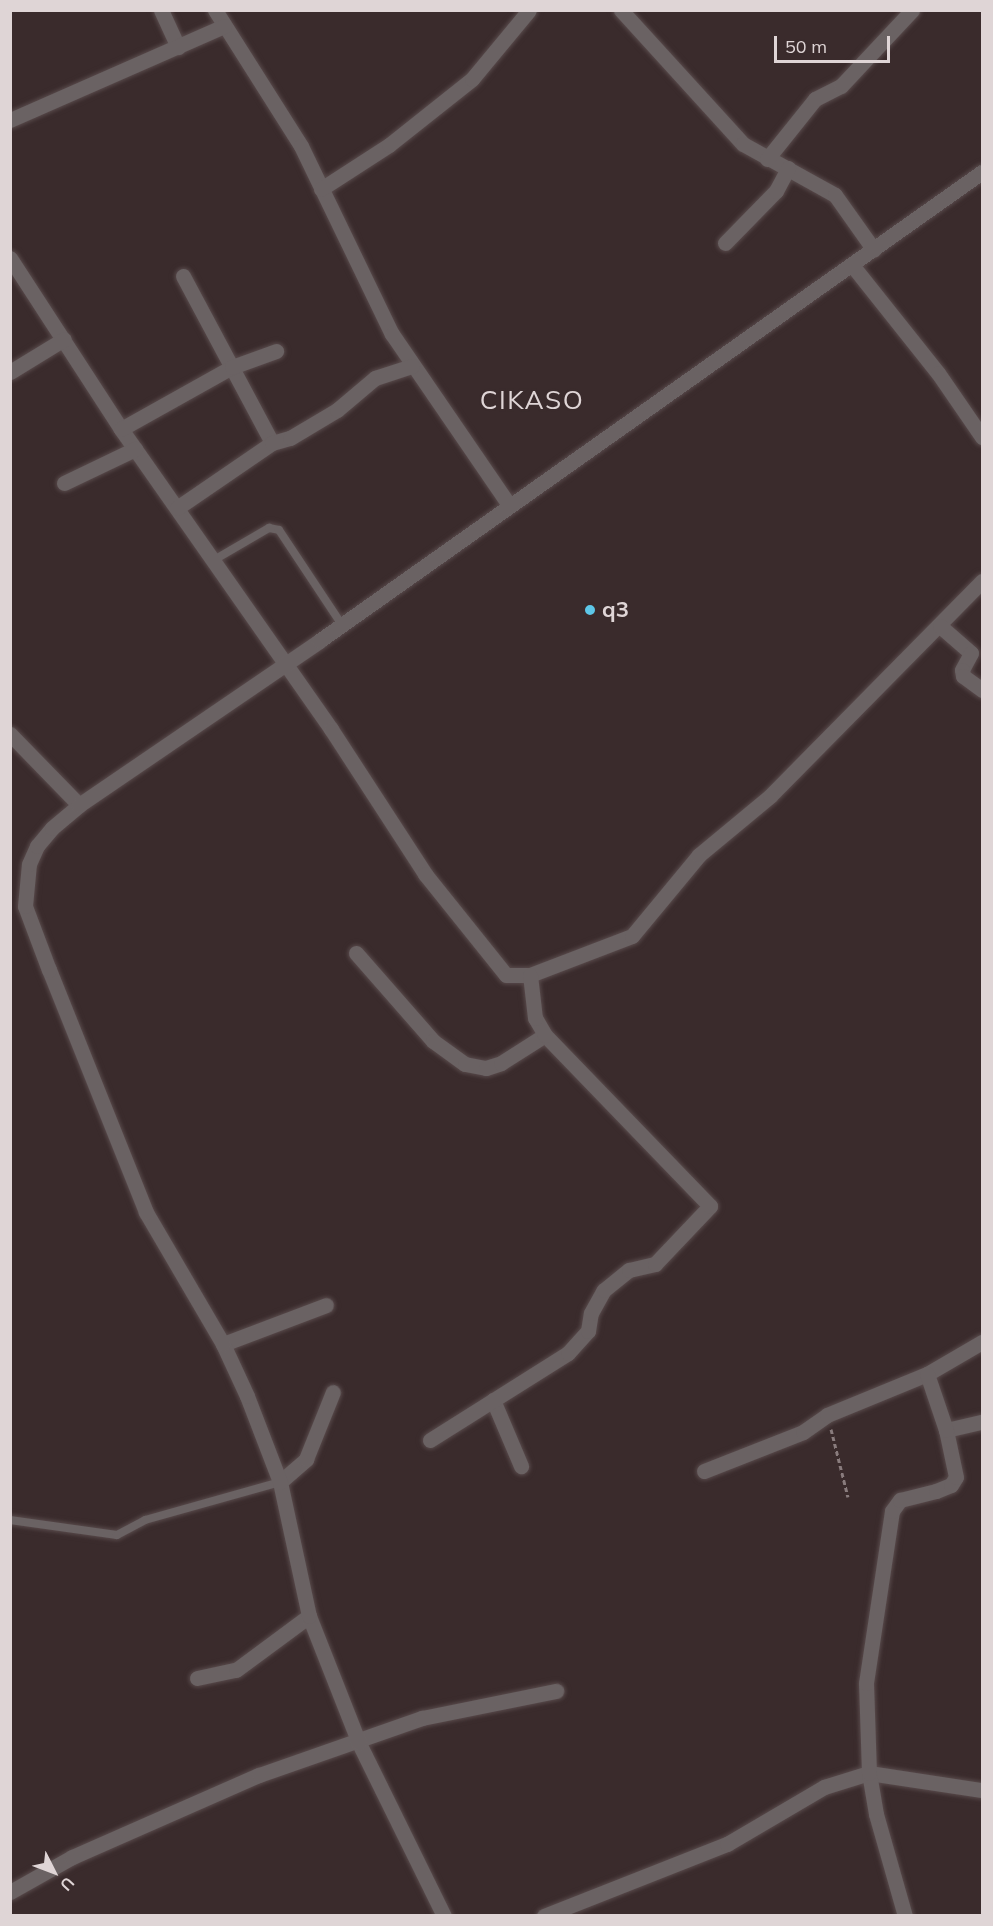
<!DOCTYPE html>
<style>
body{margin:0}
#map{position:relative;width:993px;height:1926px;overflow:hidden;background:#3a2b2c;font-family:Mulish,sans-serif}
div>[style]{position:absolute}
.path>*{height:3px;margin-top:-1.5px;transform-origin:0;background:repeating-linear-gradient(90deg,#897c7d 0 4.5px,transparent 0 7.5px)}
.roads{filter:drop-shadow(0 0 2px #584a4b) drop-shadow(0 0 2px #584a4b)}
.lane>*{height:8px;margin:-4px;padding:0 4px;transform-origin:4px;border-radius:4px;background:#6a6263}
.street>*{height:15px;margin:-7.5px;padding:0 7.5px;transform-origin:7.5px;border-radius:7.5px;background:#6a6263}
.dots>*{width:16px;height:16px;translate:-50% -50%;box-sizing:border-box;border:3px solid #3a2b2c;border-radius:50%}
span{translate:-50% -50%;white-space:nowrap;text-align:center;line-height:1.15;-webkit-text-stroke:4.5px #3a2b2c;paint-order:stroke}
.poi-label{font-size:22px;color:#dfd5d6;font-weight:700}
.left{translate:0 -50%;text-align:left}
.quarter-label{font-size:26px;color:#dfd5d6;letter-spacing:1.5px}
.frame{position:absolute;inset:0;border:12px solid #dfd5d6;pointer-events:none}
.north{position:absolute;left:24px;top:1842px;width:60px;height:60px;-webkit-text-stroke:4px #3a2b2c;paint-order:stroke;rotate:132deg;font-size:16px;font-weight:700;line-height:24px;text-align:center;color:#dfd5d6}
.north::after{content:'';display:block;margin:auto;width:21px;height:27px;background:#dfd5d6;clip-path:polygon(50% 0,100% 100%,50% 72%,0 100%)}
.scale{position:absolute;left:774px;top:36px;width:116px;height:27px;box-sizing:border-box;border:3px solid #dfd5d6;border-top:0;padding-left:8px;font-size:18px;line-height:21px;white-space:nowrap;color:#dfd5d6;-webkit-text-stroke:4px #3a2b2c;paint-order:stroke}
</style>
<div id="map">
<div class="path">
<div style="left:831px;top:1429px;width:70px;rotate:76deg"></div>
</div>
<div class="roads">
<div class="lane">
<div style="left:214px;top:560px;width:64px;rotate:-30.2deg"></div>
<div style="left:269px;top:528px;width:10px;rotate:11deg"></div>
<div style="left:279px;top:530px;width:114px;rotate:56.4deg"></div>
<div style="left:10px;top:1520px;width:108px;rotate:8deg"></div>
<div style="left:117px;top:1535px;width:32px;rotate:-28deg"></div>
<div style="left:145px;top:1520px;width:140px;rotate:-15.7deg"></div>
</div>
<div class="street">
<div style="left:161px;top:10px;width:41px;rotate:65.3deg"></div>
<div style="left:215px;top:10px;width:161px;rotate:57.7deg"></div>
<div style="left:301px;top:146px;width:209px;rotate:64.2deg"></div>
<div style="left:392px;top:334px;width:207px;rotate:55.6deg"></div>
<div style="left:621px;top:10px;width:181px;rotate:47.7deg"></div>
<div style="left:743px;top:144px;width:105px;rotate:29deg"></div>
<div style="left:835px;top:195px;width:67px;rotate:54.7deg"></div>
<div style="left:10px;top:120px;width:234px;rotate:-23.7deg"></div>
<div style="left:767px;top:159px;width:77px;rotate:-51.3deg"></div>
<div style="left:815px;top:99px;width:29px;rotate:-27deg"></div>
<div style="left:841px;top:86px;width:104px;rotate:-46.9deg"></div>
<div style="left:321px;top:189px;width:81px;rotate:-32.9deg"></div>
<div style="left:389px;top:145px;width:106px;rotate:-38.5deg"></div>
<div style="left:472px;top:79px;width:89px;rotate:-50.4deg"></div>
<div style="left:725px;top:243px;width:73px;rotate:-45.6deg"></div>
<div style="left:776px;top:191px;width:26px;rotate:-62deg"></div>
<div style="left:10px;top:258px;width:204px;rotate:57deg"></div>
<div style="left:121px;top:429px;width:366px;rotate:55deg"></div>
<div style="left:331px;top:729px;width:173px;rotate:57deg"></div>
<div style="left:425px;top:874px;width:129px;rotate:51.3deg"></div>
<div style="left:506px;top:975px;width:24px"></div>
<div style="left:530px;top:975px;width:109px;rotate:-20.9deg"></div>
<div style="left:632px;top:936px;width:105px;rotate:-50.4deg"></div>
<div style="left:699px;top:855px;width:92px;rotate:-39.7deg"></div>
<div style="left:770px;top:796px;width:302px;rotate:-45.4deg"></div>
<div style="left:852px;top:265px;width:138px;rotate:51.5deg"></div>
<div style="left:938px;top:373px;width:78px;rotate:55.5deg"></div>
<div style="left:183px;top:276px;width:189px;rotate:61.9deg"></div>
<div style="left:10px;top:372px;width:63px;rotate:-31.4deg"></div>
<div style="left:121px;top:429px;width:127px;rotate:-29.2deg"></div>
<div style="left:232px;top:367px;width:47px;rotate:-20deg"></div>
<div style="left:64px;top:483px;width:79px;rotate:-25.6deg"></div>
<div style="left:177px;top:508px;width:115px;rotate:-34.4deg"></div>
<div style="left:272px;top:443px;width:19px;rotate:-16deg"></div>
<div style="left:290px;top:438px;width:55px;rotate:-30.8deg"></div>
<div style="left:337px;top:410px;width:50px;rotate:-40.1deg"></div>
<div style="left:375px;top:378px;width:39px;rotate:-18deg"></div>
<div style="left:940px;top:626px;width:41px;rotate:41.1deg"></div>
<div style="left:971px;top:653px;width:19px;rotate:118deg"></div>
<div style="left:962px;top:670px;width:6px;rotate:81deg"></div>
<div style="left:963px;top:676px;width:24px;rotate:36deg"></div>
<div style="left:10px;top:734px;width:99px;rotate:45.8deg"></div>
<div style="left:356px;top:953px;width:117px;rotate:48.8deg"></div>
<div style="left:433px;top:1041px;width:39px;rotate:36deg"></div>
<div style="left:465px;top:1064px;width:21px;rotate:11deg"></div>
<div style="left:486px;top:1068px;width:16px;rotate:-18deg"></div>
<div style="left:501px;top:1063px;width:52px;rotate:-32.5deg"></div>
<div style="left:223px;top:1344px;width:110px;rotate:-20.7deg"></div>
<div style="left:493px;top:1400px;width:72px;rotate:67deg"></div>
<div style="left:946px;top:1430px;width:37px;rotate:-13deg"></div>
<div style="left:430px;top:1440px;width:163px;rotate:-32.2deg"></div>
<div style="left:568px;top:1353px;width:30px;rotate:-48deg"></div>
<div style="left:588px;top:1331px;width:18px;rotate:-81deg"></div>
<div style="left:591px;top:1313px;width:26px;rotate:-61deg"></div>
<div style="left:604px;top:1290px;width:32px;rotate:-39deg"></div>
<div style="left:629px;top:1270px;width:27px;rotate:-13deg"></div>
<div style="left:655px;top:1264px;width:80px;rotate:-46.5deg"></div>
<div style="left:710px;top:1206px;width:238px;rotate:-134deg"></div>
<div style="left:545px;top:1035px;width:20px;rotate:-120deg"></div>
<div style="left:535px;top:1018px;width:43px;rotate:-96.6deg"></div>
<div style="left:704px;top:1471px;width:106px;rotate:-21.5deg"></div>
<div style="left:803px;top:1432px;width:29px;rotate:-35deg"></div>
<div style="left:827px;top:1415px;width:108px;rotate:-22.3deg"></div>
<div style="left:927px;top:1374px;width:64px;rotate:-30.2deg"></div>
<div style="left:280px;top:1482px;width:35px;rotate:-41deg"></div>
<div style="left:306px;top:1459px;width:72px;rotate:-68.1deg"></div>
<div style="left:197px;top:1678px;width:40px;rotate:-12deg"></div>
<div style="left:236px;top:1670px;width:91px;rotate:-36.5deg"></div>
<div style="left:10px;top:1892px;width:71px;rotate:-29.4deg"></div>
<div style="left:72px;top:1857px;width:204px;rotate:-23.7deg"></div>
<div style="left:259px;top:1775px;width:173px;rotate:-19.3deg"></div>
<div style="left:422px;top:1718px;width:137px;rotate:-11.4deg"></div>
<div style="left:444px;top:1916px;width:193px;rotate:-116.2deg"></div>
<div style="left:359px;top:1743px;width:136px;rotate:-111.5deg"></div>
<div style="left:309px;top:1616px;width:137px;rotate:-102.2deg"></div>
<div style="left:280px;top:1482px;width:92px;rotate:-111deg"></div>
<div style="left:247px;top:1396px;width:57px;rotate:-114.8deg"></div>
<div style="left:223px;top:1344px;width:153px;rotate:-120.3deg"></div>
<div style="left:146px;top:1212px;width:261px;rotate:-111.8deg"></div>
<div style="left:49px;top:970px;width:68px;rotate:-110.6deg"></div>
<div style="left:25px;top:906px;width:42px;rotate:-84.6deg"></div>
<div style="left:29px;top:864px;width:20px;rotate:-66deg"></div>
<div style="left:37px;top:846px;width:23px;rotate:-50deg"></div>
<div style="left:52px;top:828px;width:35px;rotate:-40deg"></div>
<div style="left:79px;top:805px;width:291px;rotate:-34.3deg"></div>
<div style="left:319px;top:641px;width:812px;rotate:-35.28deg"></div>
<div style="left:544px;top:1916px;width:197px;rotate:-21.5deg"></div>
<div style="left:727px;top:1844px;width:113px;rotate:-30.4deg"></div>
<div style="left:824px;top:1787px;width:47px;rotate:-17.3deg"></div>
<div style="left:869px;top:1773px;width:114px;rotate:8.6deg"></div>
<div style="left:905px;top:1916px;width:106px;rotate:-105.9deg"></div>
<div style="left:876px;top:1814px;width:42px;rotate:-99.7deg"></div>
<div style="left:869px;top:1773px;width:90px;rotate:-91.9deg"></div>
<div style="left:866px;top:1683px;width:174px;rotate:-81.4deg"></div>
<div style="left:892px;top:1511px;width:14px;rotate:-54deg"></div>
<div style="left:900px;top:1500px;width:37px;rotate:-14deg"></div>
<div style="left:936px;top:1491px;width:16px;rotate:-22deg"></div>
<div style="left:951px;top:1485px;width:9px;rotate:-58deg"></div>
<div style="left:956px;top:1477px;width:48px;rotate:-102deg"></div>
<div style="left:946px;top:1430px;width:59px;rotate:-108.7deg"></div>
</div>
</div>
<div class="dots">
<div style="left:590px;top:610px;background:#5dc7e8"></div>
</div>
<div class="poi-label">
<span class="left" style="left:602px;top:610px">q3</span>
</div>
<div class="quarter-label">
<span style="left:532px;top:400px">CIKASO</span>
</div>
<div class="frame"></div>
<div class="north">U</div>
<div class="scale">50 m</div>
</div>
